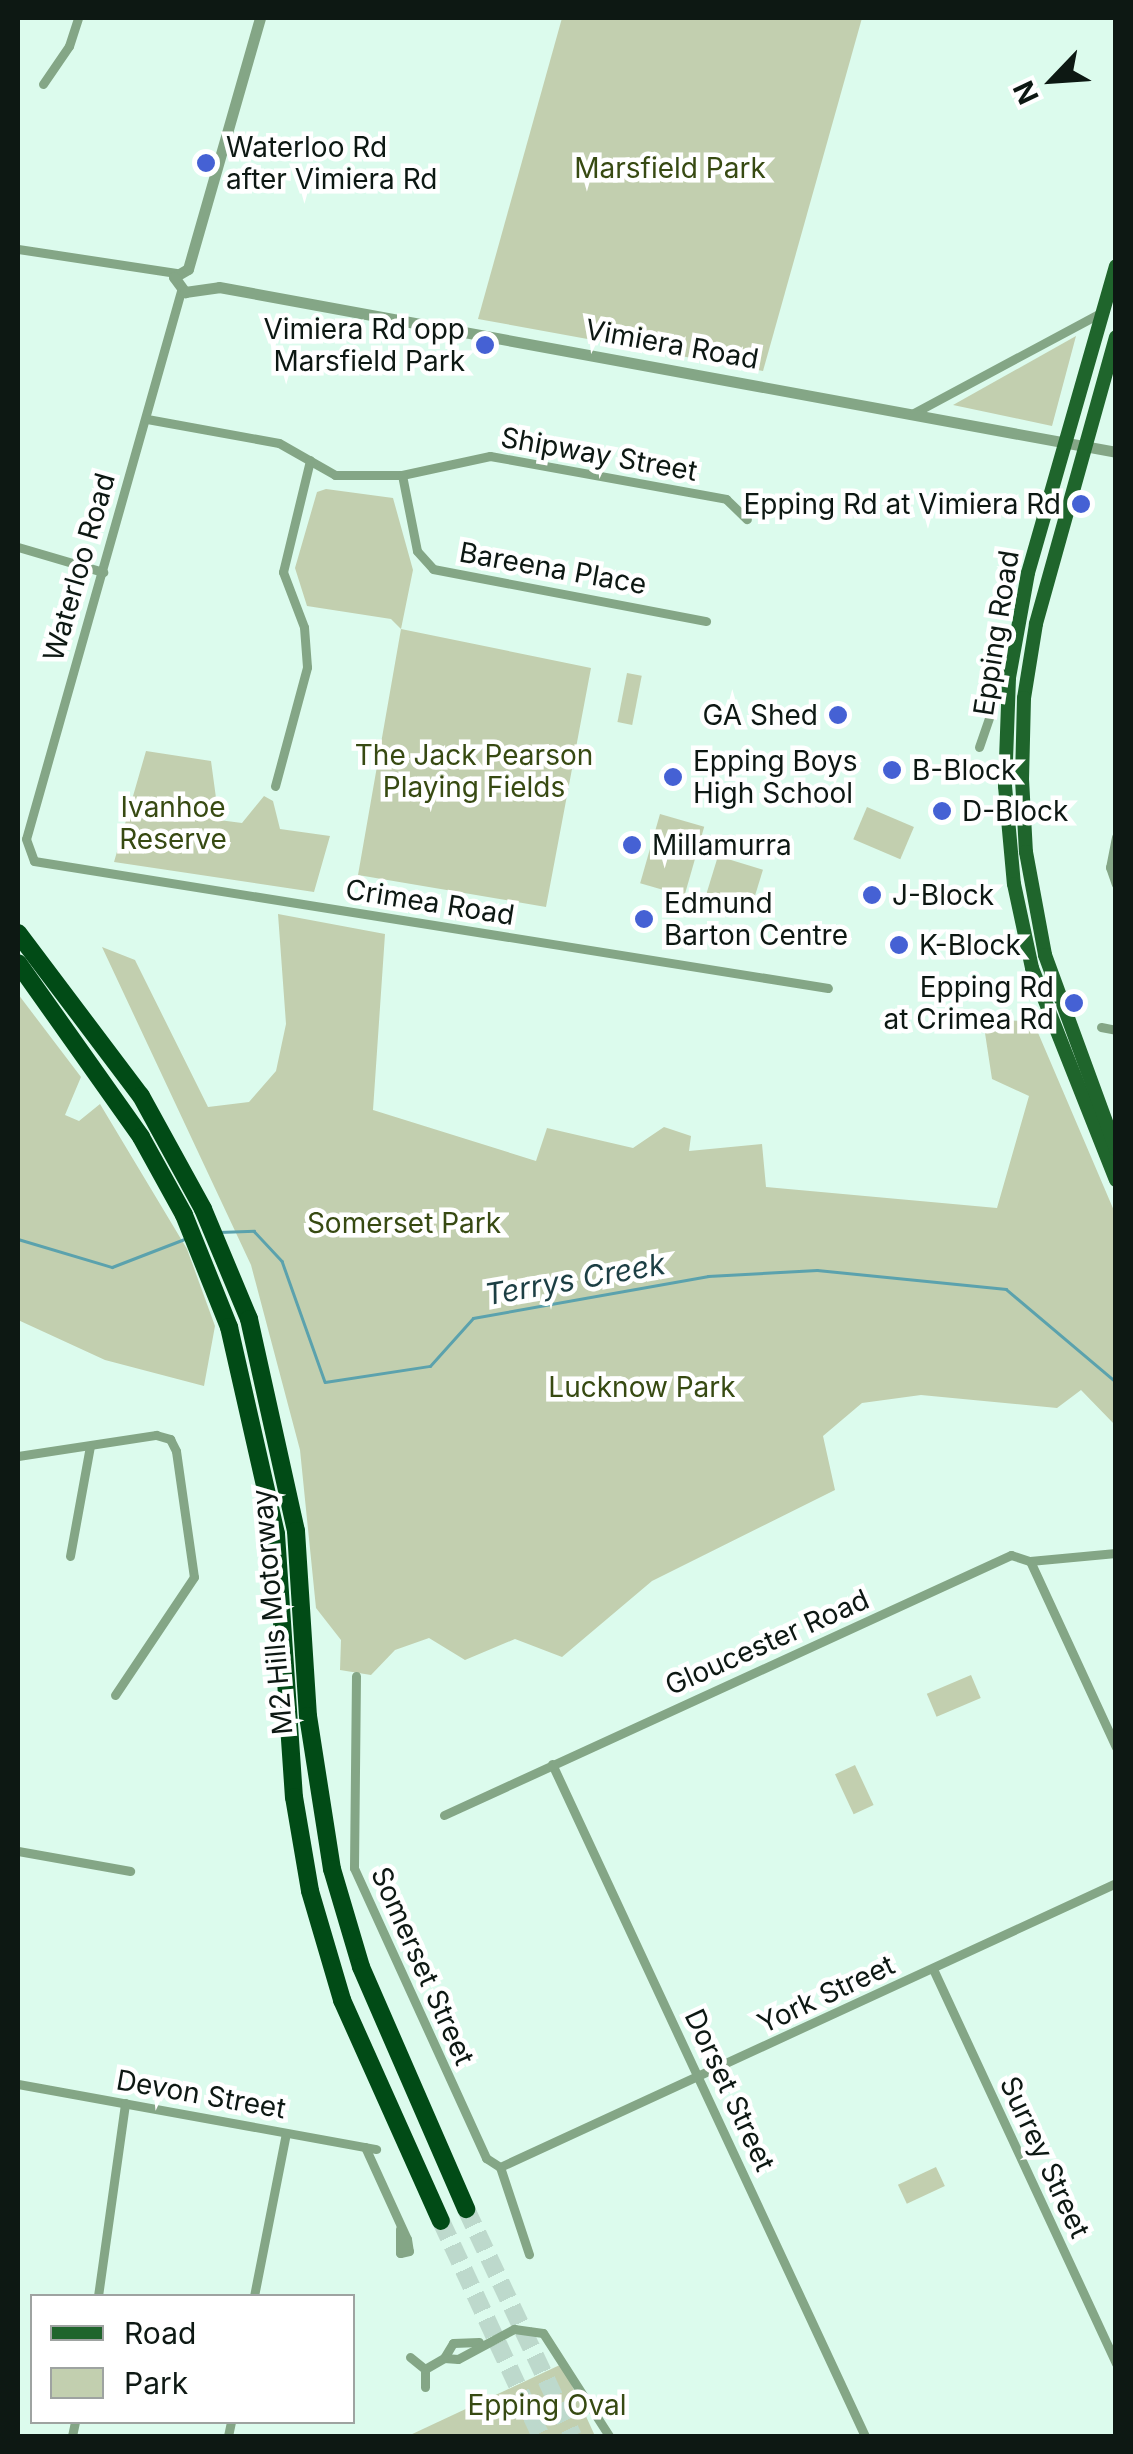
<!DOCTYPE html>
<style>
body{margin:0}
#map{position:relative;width:1133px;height:2454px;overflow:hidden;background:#dcfbed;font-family:Inter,sans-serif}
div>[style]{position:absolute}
.green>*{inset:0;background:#c2cfaf;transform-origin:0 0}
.stream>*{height:2.5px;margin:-1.25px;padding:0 1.25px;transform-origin:1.25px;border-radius:1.25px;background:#5ba2ad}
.motorway-tunnel>*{height:18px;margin-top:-9px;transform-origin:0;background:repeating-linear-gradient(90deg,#bdd9cc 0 18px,transparent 0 27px)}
.minor>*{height:9px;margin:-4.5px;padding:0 4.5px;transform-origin:4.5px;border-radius:4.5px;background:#84a686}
.tertiary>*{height:11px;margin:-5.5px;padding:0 5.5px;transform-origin:5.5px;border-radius:5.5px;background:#84a686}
.primary>*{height:14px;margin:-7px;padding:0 7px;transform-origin:7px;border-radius:7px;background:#1f652c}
.motorway>*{height:18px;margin:-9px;padding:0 9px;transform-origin:9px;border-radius:9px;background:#014b16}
.dots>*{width:28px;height:28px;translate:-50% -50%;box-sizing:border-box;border:5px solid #fff;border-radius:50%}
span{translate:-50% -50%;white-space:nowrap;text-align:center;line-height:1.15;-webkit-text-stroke:9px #fff;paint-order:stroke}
.poi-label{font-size:28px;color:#0d1813}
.left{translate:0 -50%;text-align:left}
.right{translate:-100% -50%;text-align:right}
.park-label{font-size:28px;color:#374a12}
.street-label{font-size:28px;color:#0d1813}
.water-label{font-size:30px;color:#1c3f44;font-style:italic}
.frame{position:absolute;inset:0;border:20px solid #0d1813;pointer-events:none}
.legend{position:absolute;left:30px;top:2294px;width:325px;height:130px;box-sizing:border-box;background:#fff;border:2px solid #9ea3a1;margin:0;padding:12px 18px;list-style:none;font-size:30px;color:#0d1813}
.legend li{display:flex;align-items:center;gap:20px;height:50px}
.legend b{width:50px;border:2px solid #9ea3a1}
.north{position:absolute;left:1003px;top:30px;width:100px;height:100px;-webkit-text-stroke:8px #fff;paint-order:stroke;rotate:245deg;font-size:28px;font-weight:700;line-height:40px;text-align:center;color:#0d1813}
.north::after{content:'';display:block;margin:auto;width:35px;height:45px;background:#0d1813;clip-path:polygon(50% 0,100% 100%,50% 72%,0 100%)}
</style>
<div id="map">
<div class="green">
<div style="clip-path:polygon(562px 18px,862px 18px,763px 371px,478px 319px)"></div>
<div style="clip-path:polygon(1076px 336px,1052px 426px,953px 405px)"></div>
<div style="clip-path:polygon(326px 489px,393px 498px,413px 570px,401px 629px,591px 668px,546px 907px,358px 875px,401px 629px,391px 619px,307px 606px,295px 568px,317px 492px)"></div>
<div style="left:627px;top:673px;width:15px;height:50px;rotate:11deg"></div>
<div style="clip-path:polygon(146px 751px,211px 761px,219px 820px,242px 823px,264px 796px,273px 801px,280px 829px,330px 836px,314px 892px,114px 862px)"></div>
<div style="left:867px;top:807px;width:51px;height:35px;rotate:23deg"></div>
<div style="left:660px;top:814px;width:46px;height:72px;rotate:16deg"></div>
<div style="left:718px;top:856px;width:47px;height:44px;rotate:17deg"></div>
<div style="clip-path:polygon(278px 914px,385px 934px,373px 1110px,536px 1161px,547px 1128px,633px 1148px,664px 1127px,691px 1136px,689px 1151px,762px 1144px,766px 1187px,997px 1208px,1029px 1096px,992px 1079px,983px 1020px,1033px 1021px,1115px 1213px,1115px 1425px,1081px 1390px,1057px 1408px,921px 1395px,862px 1403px,823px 1436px,835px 1490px,652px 1581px,562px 1657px,515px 1639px,465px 1660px,429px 1638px,395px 1650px,371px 1675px,340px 1670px,341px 1640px,316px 1608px,300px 1450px,251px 1265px,102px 947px,135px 960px,208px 1107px,249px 1102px,276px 1071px,286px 1024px)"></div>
<div style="clip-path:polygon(18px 994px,81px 1077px,65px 1115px,79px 1121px,100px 1104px,187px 1249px,215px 1326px,204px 1386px,105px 1360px,18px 1320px)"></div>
<div style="left:971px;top:1675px;width:25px;height:48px;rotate:67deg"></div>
<div style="left:855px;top:1765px;width:44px;height:22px;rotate:65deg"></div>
<div style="left:936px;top:2167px;width:21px;height:42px;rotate:65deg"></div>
<div style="clip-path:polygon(562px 2364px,595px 2436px,408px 2436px)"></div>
</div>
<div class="stream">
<div style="left:219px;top:1232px;width:35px;rotate:-2deg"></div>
<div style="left:254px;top:1231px;width:41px;rotate:47deg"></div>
<div style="left:282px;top:1261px;width:128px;rotate:70.4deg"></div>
<div style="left:325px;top:1382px;width:106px;rotate:-8.7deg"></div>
<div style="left:430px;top:1366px;width:64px;rotate:-48.1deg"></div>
<div style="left:473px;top:1318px;width:239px;rotate:-10.1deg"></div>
<div style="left:708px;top:1276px;width:109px;rotate:-3.2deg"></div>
<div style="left:817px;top:1270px;width:190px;rotate:5.7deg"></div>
<div style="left:1006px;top:1289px;width:144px;rotate:40.2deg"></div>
<div style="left:18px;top:1239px;width:98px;rotate:16.6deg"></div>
<div style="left:112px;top:1267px;width:80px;rotate:-21.1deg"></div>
</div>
<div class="motorway-tunnel">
<div style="left:466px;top:2209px;width:251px;rotate:64.8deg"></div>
<div style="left:441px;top:2221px;width:237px;rotate:65.1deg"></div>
</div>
<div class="minor">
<div style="left:43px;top:84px;width:46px;rotate:-55.6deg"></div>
<div style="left:69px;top:46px;width:29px;rotate:-72deg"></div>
<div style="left:18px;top:249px;width:160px;rotate:8.6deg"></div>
<div style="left:181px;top:291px;width:569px;rotate:105.79deg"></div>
<div style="left:26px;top:839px;width:23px;rotate:70deg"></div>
<div style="left:34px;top:861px;width:804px;rotate:9.09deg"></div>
<div style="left:912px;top:414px;width:216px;rotate:-28.2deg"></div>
<div style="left:147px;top:419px;width:134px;rotate:10.3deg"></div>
<div style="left:279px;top:443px;width:64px;rotate:29.7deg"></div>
<div style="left:335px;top:475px;width:67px"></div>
<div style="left:402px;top:475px;width:90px;rotate:-12.2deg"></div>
<div style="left:490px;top:456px;width:240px;rotate:10.3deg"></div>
<div style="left:726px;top:499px;width:29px;rotate:44deg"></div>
<div style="left:402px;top:475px;width:77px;rotate:78.8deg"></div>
<div style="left:417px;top:551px;width:24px;rotate:48deg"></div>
<div style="left:433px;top:569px;width:278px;rotate:10.8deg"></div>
<div style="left:18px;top:547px;width:89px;rotate:16.4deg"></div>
<div style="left:979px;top:747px;width:34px;rotate:-71deg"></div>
<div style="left:990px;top:715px;width:51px;rotate:-84.4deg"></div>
<div style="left:995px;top:664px;width:30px;rotate:-50deg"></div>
<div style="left:275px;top:786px;width:123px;rotate:-74.9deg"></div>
<div style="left:307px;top:667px;width:40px;rotate:-94.3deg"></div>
<div style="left:304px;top:627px;width:59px;rotate:-110.9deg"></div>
<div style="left:283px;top:572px;width:115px;rotate:-76.4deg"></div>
<div style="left:1116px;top:837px;width:31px;rotate:101deg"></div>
<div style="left:1110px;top:867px;width:18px;rotate:71deg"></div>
<div style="left:1101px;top:1027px;width:15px;rotate:11deg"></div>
<div style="left:18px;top:1456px;width:140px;rotate:-8.7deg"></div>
<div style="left:156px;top:1435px;width:15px;rotate:16deg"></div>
<div style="left:170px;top:1439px;width:13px;rotate:63deg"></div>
<div style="left:176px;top:1451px;width:127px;rotate:81.9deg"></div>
<div style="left:194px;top:1577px;width:142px;rotate:123.8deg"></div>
<div style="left:70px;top:1556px;width:112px;rotate:-79.7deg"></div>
<div style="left:1030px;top:1561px;width:205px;rotate:65.2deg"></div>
<div style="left:356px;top:1676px;width:192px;rotate:90.6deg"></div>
<div style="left:354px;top:1868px;width:319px;rotate:65.5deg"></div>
<div style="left:486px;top:2158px;width:17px;rotate:33deg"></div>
<div style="left:500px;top:2167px;width:92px;rotate:71.6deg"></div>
<div style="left:552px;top:1764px;width:741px;rotate:65.03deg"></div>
<div style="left:444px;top:1815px;width:624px;rotate:-24.63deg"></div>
<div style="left:1011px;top:1555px;width:20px;rotate:18deg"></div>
<div style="left:1030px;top:1561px;width:86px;rotate:-5.3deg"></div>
<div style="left:18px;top:1851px;width:114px;rotate:10.1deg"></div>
<div style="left:933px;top:1969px;width:435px;rotate:65.1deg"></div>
<div style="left:18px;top:2084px;width:364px;rotate:10.3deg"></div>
<div style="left:365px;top:2147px;width:101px;rotate:65.5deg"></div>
<div style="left:407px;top:2239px;width:12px;rotate:81deg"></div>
<div style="left:409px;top:2251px;width:9px;rotate:167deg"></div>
<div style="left:400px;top:2253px;width:24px;rotate:-90deg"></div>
<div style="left:500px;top:2167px;width:678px;rotate:-24.75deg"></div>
<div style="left:98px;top:2296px;width:195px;rotate:-82deg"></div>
<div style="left:254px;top:2296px;width:166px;rotate:-78.9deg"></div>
<div style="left:479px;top:2342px;width:26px;rotate:178deg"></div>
<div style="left:453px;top:2343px;width:17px;rotate:121deg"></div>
<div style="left:444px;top:2358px;width:14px;rotate:4deg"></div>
<div style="left:458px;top:2359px;width:64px;rotate:-28.2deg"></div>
<div style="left:514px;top:2329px;width:29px;rotate:8deg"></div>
<div style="left:543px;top:2333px;width:122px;rotate:57.3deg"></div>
<div style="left:410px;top:2357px;width:19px;rotate:39deg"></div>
<div style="left:425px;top:2387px;width:18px;rotate:-90deg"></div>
<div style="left:425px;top:2369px;width:22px;rotate:-30deg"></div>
<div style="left:72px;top:2436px;width:14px;rotate:-78deg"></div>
<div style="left:228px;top:2436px;width:14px;rotate:-78deg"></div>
</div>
<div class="tertiary">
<div style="left:188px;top:269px;width:16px;rotate:150deg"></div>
<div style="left:174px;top:277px;width:19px;rotate:54deg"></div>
<div style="left:185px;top:292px;width:34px;rotate:-8deg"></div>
<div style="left:219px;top:287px;width:912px;rotate:10.42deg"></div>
<div style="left:188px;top:269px;width:261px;rotate:-74deg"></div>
</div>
<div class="primary">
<div style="left:1116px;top:266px;width:319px;rotate:106deg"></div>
<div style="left:1028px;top:573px;width:107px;rotate:100.3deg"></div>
<div style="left:1009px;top:678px;width:108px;rotate:92.1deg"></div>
<div style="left:1005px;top:786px;width:98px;rotate:84.8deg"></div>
<div style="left:1014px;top:884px;width:86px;rotate:77.9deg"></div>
<div style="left:1032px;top:968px;width:228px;rotate:68.4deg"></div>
<div style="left:1116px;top:337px;width:298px;rotate:105.6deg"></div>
<div style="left:1036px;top:624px;width:75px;rotate:99.2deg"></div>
<div style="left:1024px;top:698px;width:81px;rotate:91.4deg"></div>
<div style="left:1022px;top:779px;width:73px;rotate:86.9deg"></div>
<div style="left:1026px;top:852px;width:105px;rotate:79.5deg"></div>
<div style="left:1045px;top:955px;width:207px;rotate:69.9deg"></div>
</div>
<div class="motorway">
<div style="left:18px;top:933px;width:204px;rotate:53deg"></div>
<div style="left:141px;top:1096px;width:129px;rotate:61.2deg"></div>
<div style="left:203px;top:1209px;width:119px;rotate:67.3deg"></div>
<div style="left:249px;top:1319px;width:217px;rotate:77.5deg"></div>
<div style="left:296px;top:1531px;width:185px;rotate:86.3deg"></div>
<div style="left:308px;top:1716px;width:155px;rotate:81.1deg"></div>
<div style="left:332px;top:1869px;width:102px;rotate:73.5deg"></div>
<div style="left:361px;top:1967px;width:264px;rotate:66.5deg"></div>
<div style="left:18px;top:963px;width:213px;rotate:54.7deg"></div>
<div style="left:141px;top:1137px;width:89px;rotate:61.1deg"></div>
<div style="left:184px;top:1215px;width:121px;rotate:68.1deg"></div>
<div style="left:229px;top:1327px;width:212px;rotate:77.2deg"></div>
<div style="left:276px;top:1534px;width:264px;rotate:86.1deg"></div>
<div style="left:294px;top:1797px;width:95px;rotate:80.3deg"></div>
<div style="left:310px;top:1891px;width:114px;rotate:73.6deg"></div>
<div style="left:342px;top:2000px;width:242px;rotate:65.9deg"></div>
</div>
<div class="dots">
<div style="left:206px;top:163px;background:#4561d4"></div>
<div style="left:485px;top:345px;background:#4561d4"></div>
<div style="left:1081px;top:504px;background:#4561d4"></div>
<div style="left:838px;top:715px;background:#4561d4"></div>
<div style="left:892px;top:770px;background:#4561d4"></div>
<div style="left:673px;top:777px;background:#4561d4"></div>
<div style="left:942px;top:811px;background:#4561d4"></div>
<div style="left:632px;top:845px;background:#4561d4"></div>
<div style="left:872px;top:895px;background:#4561d4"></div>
<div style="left:644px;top:919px;background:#4561d4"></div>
<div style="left:899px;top:945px;background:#4561d4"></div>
<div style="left:1074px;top:1003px;background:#4561d4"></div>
</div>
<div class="poi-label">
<span class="left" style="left:226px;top:163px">Waterloo Rd<br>after Vimiera Rd</span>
<span class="right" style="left:465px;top:345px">Vimiera Rd opp<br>Marsfield Park</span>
<span class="right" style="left:1061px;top:504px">Epping Rd at Vimiera Rd</span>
<span class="right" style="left:818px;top:715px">GA Shed</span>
<span class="left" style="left:693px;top:777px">Epping Boys<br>High School</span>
<span class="left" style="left:912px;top:770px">B-Block</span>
<span class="left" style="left:962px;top:811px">D-Block</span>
<span class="left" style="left:652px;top:845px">Millamurra</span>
<span class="left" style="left:892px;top:895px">J-Block</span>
<span class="left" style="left:664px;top:919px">Edmund<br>Barton Centre</span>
<span class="left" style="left:919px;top:945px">K-Block</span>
<span class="right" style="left:1054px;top:1003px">Epping Rd<br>at Crimea Rd</span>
</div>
<div class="park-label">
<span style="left:670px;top:168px">Marsfield Park</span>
<span style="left:474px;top:771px">The Jack Pearson<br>Playing Fields</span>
<span style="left:173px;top:823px">Ivanhoe<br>Reserve</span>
<span style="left:404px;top:1223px">Somerset Park</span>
<span style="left:642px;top:1387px">Lucknow Park</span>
<span style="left:547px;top:2405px">Epping Oval</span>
</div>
<div class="street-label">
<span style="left:672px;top:344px;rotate:10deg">Vimiera Road</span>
<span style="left:599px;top:454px;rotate:10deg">Shipway Street</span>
<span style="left:79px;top:567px;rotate:-74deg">Waterloo Road</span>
<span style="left:553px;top:568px;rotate:10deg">Bareena Place</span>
<span style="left:996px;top:633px;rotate:-81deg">Epping Road</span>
<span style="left:430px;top:902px;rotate:9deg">Crimea Road</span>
<span style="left:272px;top:1612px;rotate:-95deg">M2 Hills Motorway</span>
<span style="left:767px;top:1642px;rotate:-24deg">Gloucester Road</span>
<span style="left:423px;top:1966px;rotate:66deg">Somerset Street</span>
<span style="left:826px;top:1994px;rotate:-25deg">York Street</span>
<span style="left:730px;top:2090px;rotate:65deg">Dorset Street</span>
<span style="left:201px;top:2094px;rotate:10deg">Devon Street</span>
<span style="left:1045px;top:2157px;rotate:65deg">Surrey Street</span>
</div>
<div class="water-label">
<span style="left:575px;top:1279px;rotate:-10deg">Terrys Creek</span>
</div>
<div class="frame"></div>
<ul class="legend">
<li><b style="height:12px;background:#1f652c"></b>Road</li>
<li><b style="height:28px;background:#c2cfaf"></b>Park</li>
</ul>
<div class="north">N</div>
</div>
